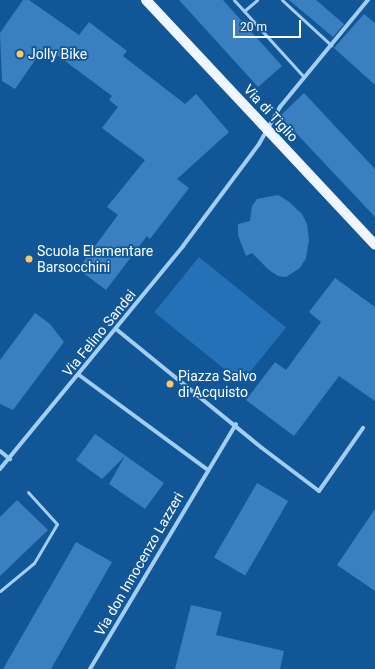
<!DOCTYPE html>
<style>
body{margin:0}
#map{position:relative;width:375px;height:669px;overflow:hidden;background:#115798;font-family:Roboto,sans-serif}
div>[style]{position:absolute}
.green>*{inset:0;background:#2471b7;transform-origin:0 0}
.building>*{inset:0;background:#3a80c0;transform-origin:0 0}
.lane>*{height:3px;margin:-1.5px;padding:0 1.5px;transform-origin:1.5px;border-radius:1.5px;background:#a2cef4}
.street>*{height:4px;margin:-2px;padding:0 2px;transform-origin:2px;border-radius:2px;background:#a2cef4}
.primary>*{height:10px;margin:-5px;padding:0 5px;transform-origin:5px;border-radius:5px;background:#eff6ff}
.dots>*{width:11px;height:11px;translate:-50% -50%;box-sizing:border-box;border:2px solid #115798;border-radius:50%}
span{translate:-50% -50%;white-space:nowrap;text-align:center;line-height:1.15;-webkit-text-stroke:3.5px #115798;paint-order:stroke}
.poi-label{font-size:14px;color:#fff}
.left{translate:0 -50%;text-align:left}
.street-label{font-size:14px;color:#fff}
.scale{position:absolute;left:233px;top:20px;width:68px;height:18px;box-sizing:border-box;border:2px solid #fff;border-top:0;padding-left:5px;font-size:12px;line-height:14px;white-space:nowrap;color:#fff;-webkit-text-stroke:3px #115798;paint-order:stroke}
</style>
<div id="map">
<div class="green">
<div style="left:199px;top:257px;width:112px;height:71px;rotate:39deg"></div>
</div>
<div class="building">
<div style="clip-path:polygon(23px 0,29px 0,79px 35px,89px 22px,127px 51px,123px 56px,185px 104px,196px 94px,229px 132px,177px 179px,189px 188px,150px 239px,147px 236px,106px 290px,78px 269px,118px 215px,107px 207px,145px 160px,102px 128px,118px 107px,109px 100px,112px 96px,45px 46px,15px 89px,2px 81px,0 33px)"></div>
<div style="clip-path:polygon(179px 0,223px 0,282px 66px,258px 87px)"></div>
<div style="clip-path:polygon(289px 0,316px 0,344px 24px,333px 37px)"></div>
<div style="clip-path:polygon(364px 14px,375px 23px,375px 85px,334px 48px)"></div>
<div style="clip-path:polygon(304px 93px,375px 169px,375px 217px,280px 116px)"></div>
<div style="clip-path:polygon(278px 195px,288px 201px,302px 214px,307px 224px,309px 240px,306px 258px,300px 268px,286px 277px,278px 276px,269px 270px,252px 253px,246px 256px,238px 235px,238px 224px,250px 221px,252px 206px,257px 199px)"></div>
<div style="clip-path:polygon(335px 278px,375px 307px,375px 401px,339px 376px,294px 436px,246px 400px,275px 362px,286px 370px,321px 322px,309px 312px)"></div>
<div style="clip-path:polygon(35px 313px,50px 324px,64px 342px,13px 410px,0 404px,0 360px)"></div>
<div style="clip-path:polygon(95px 434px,164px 483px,145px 509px,109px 484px,125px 456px,102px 479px,76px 460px)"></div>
<div style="left:257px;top:483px;width:36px;height:86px;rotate:30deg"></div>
<div style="clip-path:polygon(17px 500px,48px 530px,0 576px,0 517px)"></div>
<div style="clip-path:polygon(375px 509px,375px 591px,337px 565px)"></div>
<div style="clip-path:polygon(76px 542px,112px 562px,51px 669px,3px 669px)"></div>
<div style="clip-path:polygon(191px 605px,222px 612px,216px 635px,284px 651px,280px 669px,175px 669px)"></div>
</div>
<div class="lane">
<div style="left:234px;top:0;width:104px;rotate:47.7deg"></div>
<div style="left:282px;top:0;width:67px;rotate:42.6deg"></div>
<div style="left:244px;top:11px;width:17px;rotate:-40deg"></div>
<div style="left:0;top:591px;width:44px;rotate:-39.5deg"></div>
<div style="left:34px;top:563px;width:45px;rotate:-59.5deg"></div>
<div style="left:57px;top:524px;width:43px;rotate:-132.2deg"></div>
</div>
<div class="street">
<div style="left:116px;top:329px;width:188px;rotate:39.2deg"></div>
<div style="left:262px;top:448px;width:71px;rotate:37deg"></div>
<div style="left:319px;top:491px;width:77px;rotate:-55.1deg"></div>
<div style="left:79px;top:375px;width:160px;rotate:36.4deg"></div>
<div style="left:0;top:451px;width:13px;rotate:39deg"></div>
<div style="left:0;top:469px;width:288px;rotate:-50.6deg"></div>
<div style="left:183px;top:246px;width:127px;rotate:-53.3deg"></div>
<div style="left:259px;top:144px;width:43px;rotate:-60.4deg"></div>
<div style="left:280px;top:107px;width:139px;rotate:-50.6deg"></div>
<div style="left:90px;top:669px;width:285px;rotate:-59.2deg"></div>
</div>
<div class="primary">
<div style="left:146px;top:0;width:335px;rotate:46.9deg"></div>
</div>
<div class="dots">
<div style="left:20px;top:54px;background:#ffc665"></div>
<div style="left:29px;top:259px;background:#ffc665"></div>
<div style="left:170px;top:384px;background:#ffc665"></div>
</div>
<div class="poi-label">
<span class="left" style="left:28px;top:54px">Jolly Bike</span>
<span class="left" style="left:37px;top:259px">Scuola Elementare<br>Barsocchini</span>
<span class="left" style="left:178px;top:384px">Piazza Salvo<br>di Acquisto</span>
</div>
<div class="street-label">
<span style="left:271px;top:113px;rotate:47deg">Via di Tiglio</span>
<span style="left:99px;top:333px;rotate:-51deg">Via Felino Sandei</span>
<span style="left:139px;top:564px;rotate:-60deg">Via don Innocenzo Lazzeri</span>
</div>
<div class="scale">20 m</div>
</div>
